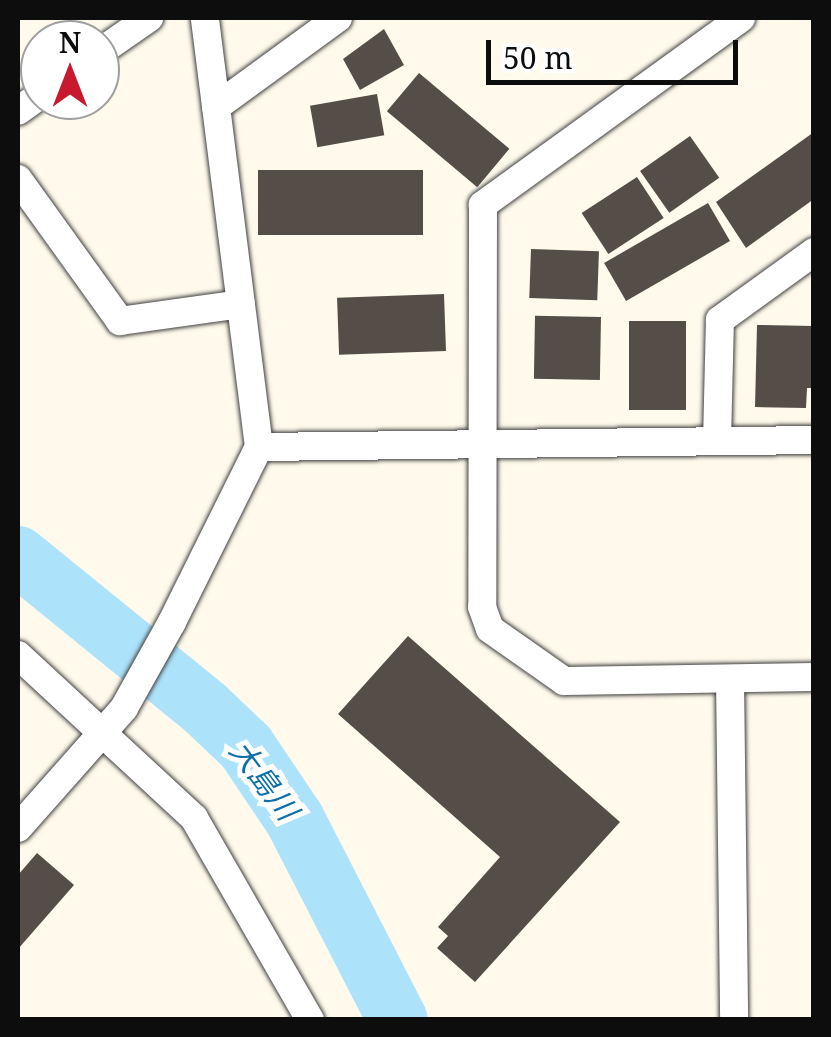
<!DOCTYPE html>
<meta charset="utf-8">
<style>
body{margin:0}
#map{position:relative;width:831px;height:1037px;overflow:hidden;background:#fffaec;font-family:"Noto Serif","Noto Sans JP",serif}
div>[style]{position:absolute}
.river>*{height:60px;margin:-30px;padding:0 30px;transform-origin:30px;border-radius:30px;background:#ace3fb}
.building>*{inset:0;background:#564d48;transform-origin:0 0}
.roads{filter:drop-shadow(0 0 2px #404040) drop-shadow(0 0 2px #404040)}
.street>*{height:28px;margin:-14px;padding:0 14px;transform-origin:14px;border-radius:14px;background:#fff}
span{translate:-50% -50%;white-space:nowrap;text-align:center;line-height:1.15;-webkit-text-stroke:10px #fff;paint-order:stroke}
.water-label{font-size:30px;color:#0c6fa8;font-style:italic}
.frame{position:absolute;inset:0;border:20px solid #0d0d0d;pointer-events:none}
.north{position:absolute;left:20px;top:20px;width:100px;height:100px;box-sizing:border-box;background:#fff;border:2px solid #9e9e9e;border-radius:50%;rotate:0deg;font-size:28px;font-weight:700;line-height:40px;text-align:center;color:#0d0d0d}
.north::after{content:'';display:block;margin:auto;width:35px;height:45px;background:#c8192e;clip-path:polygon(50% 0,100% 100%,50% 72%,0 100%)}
.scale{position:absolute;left:486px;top:40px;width:252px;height:45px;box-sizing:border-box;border:5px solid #0d0d0d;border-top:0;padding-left:12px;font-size:30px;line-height:35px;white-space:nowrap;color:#0d0d0d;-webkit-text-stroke:8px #fff;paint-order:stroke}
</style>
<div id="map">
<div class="river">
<div style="left:18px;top:556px;width:242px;rotate:39.1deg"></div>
<div style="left:206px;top:709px;width:55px;rotate:43.5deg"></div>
<div style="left:246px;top:747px;width:88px;rotate:56.1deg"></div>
<div style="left:295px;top:820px;width:225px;rotate:62.8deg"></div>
</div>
<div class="building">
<div style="clip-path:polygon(384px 29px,404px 65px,360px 90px,343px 59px)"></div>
<div style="left:419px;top:73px;width:118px;height:50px;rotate:40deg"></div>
<div style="left:377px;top:94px;width:42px;height:68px;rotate:80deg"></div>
<div style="clip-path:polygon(814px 132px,814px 199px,746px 248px,716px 202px)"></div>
<div style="left:690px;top:136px;width:51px;height:61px;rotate:55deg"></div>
<div style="left:258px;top:170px;width:165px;height:65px"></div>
<div style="left:637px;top:177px;width:49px;height:66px;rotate:57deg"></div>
<div style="left:708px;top:203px;width:44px;height:120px;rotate:60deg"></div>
<div style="left:531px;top:249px;width:68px;height:49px;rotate:2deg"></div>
<div style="left:444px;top:294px;width:57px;height:107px;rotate:88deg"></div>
<div style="left:601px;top:317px;width:63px;height:66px;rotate:91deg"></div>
<div style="left:629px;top:321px;width:57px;height:89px"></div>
<div style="clip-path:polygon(757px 325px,814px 326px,814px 388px,807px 388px,806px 408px,755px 407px)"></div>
<div style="clip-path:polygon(408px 636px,620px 822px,475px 982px,437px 948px,448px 936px,438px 927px,500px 857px,338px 714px)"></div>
<div style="clip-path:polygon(37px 853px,74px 885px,18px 949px,18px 875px)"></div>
</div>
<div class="roads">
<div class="street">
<div style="left:741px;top:18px;width:319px;rotate:144.1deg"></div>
<div style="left:483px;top:205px;width:402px;rotate:90.1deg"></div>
<div style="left:482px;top:607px;width:23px;rotate:70deg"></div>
<div style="left:490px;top:629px;width:90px;rotate:35.1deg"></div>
<div style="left:564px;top:681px;width:250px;rotate:-0.9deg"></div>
<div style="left:100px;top:52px;width:60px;rotate:-34.8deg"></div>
<div style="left:216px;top:107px;width:151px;rotate:-36.1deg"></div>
<div style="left:18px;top:111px;width:27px;rotate:-36deg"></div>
<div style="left:18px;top:179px;width:175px;rotate:54.3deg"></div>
<div style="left:120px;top:321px;width:122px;rotate:-8deg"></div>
<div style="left:717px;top:441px;width:121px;rotate:-88.6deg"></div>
<div style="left:720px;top:320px;width:116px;rotate:-35.9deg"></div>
<div style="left:259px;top:447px;width:555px;rotate:-0.72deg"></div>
<div style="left:18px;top:655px;width:240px;rotate:42.8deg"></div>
<div style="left:194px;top:818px;width:233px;rotate:60.1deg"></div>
<div style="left:730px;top:679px;width:341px;rotate:89.3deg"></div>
<div style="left:18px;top:828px;width:160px;rotate:-48.5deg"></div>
<div style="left:124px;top:708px;width:98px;rotate:-60.8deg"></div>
<div style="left:172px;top:622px;width:195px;rotate:-63.6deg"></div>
<div style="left:259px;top:447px;width:432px;rotate:-97.2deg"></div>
</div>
</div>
<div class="water-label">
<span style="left:264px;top:780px;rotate:53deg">大島川</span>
</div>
<div class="frame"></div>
<div class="north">N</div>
<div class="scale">50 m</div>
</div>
